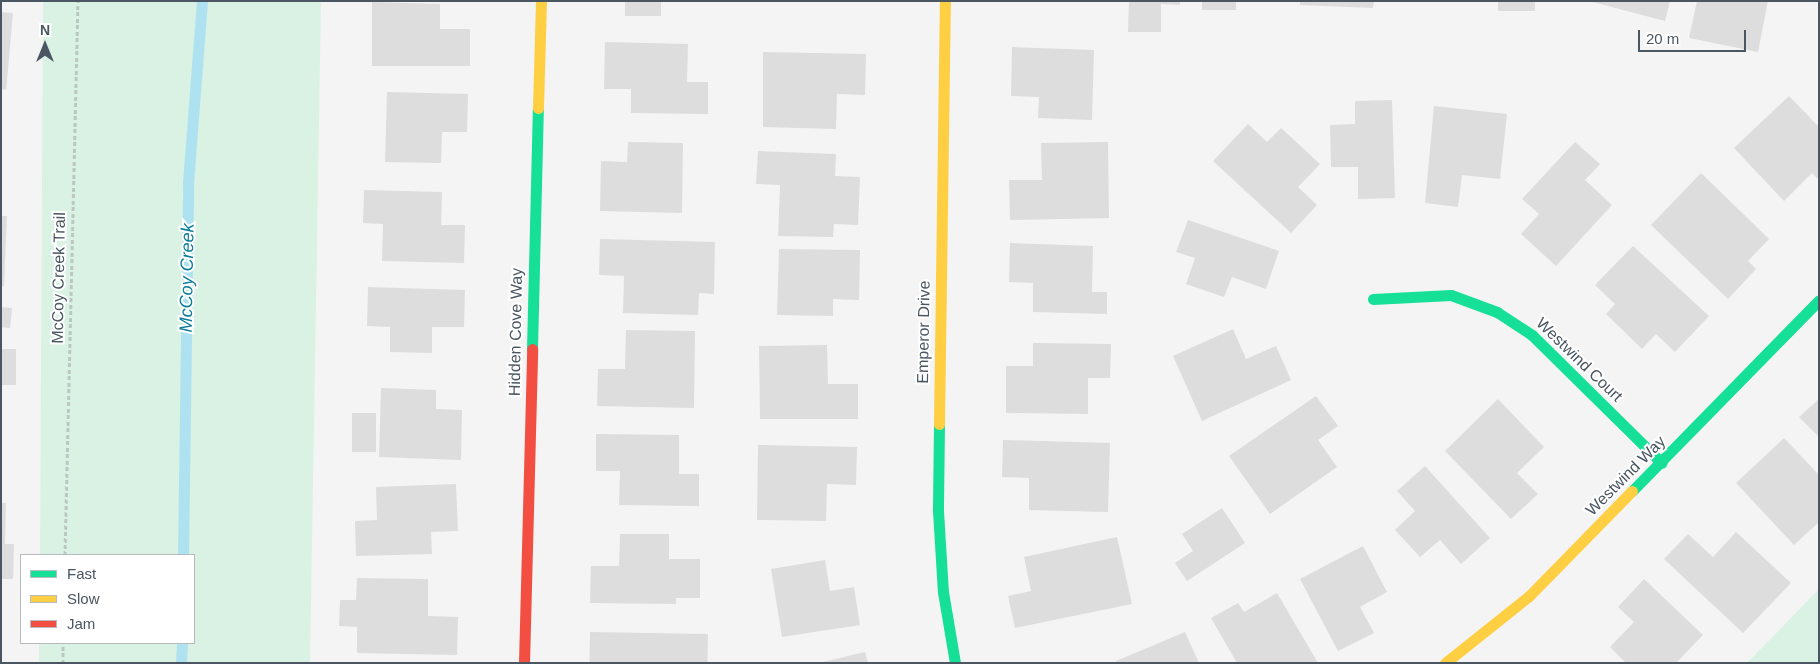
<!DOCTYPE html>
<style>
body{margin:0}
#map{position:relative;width:1820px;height:664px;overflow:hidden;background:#f4f4f4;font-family:Arial,sans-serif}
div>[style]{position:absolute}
.green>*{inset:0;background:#d9f2e3}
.stream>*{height:11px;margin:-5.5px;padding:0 5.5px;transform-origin:5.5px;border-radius:5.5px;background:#aee2f0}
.building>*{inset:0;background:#ddddde;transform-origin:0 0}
.path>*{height:3px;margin-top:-1.5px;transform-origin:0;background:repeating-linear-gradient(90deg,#bcc7c4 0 4px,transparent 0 6.5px)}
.fast>*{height:11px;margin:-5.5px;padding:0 5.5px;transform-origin:5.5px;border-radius:5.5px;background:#16e098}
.slow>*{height:11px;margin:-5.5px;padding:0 5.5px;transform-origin:5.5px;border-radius:5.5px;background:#ffcf43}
.jam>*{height:11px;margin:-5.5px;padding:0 5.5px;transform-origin:5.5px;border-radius:5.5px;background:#f24e42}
span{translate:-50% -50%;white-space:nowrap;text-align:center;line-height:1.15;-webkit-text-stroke:4px #fff;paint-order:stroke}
.street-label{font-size:16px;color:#4a5661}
.water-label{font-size:18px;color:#0c7c9b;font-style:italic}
.frame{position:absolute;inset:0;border:2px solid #4a5661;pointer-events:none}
.legend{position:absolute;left:20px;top:554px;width:175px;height:90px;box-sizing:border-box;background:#fff;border:1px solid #b7bbc0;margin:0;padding:6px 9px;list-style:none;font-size:15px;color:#4a5661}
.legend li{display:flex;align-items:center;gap:10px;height:25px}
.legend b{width:25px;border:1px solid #b7bbc0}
.north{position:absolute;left:20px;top:20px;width:50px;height:50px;-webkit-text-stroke:4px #fff;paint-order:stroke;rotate:0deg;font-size:14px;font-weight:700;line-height:20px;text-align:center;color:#4a5661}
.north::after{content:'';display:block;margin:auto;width:18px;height:22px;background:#4a5661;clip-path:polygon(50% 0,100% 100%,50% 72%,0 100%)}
.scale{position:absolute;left:1638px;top:30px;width:108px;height:22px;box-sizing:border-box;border:2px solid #4a5661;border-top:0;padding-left:6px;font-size:15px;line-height:18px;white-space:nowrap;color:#4a5661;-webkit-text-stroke:4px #fff;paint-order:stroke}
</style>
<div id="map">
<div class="green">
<div style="clip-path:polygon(43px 1px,321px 1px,310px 663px,39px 663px,39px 643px,194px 643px,194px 555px,40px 555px)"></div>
<div style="clip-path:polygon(1819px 589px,1819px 663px,1746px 663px,1753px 657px)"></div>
</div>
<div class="stream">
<div style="left:183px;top:555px;width:372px;rotate:-89.2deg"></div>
<div style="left:188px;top:183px;width:183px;rotate:-85.6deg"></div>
<div style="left:181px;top:663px;width:20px;rotate:-87deg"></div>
</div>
<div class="building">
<div style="left:625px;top:1px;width:36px;height:15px"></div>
<div style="clip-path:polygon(1129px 1px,1180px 1px,1180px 5px,1161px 4px,1161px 32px,1128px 32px)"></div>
<div style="left:1202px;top:1px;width:34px;height:9px"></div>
<div style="clip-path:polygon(1300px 1px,1374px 1px,1373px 8px,1300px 5px)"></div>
<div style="left:1498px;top:1px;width:37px;height:10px"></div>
<div style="clip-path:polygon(1589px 1px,1670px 1px,1665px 21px)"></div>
<div style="clip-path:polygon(1697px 1px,1768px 1px,1758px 52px,1689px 38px)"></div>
<div style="clip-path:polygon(372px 2px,440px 4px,440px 29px,470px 29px,470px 66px,372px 66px)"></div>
<div style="left:1px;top:12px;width:12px;height:77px;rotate:5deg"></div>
<div style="clip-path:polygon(605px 42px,688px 44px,687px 82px,708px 82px,708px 114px,631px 113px,631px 89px,604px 89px)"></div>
<div style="clip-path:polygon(1012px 47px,1094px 50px,1092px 120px,1038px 118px,1039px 97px,1011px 96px)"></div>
<div style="clip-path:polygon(763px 52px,866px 54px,865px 95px,837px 94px,836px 129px,763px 127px)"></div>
<div style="clip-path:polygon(387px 92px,468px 94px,467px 132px,442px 132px,441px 163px,385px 162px)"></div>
<div style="clip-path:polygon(1789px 96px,1819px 127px,1819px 180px,1812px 173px,1784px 201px,1734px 148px)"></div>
<div style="clip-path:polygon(1392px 100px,1395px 198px,1358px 199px,1358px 167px,1331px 167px,1330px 125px,1355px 124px,1355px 101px)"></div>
<div style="clip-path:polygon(1434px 106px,1507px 114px,1500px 179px,1462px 175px,1458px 207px,1425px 203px)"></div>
<div style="clip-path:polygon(1248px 124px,1267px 142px,1281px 128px,1320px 164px,1298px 187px,1317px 205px,1291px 233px,1213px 161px)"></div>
<div style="clip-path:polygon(628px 142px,683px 143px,682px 213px,600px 211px,601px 161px,627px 162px)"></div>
<div style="clip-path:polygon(1108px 142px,1109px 218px,1010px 220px,1009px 180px,1042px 180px,1041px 143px)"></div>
<div style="clip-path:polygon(1575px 142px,1600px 164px,1585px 180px,1612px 205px,1556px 266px,1521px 234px,1539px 214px,1522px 199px)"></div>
<div style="clip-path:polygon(758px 151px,836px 154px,835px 176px,860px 177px,858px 225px,834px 224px,833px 237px,778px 236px,780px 185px,756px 184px)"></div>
<div style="clip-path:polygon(1701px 173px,1769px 239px,1748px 261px,1756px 269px,1728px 299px,1651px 225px)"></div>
<div style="clip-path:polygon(364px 190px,442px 192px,441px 225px,465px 225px,464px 263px,382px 261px,383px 224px,363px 223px)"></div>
<div style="clip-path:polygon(1px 216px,7px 216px,4px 286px,1px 286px)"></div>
<div style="clip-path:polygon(1188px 220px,1279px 251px,1266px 289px,1232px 277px,1224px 297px,1186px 284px,1195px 258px,1176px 252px)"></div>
<div style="clip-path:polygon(600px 239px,715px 242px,714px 294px,699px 293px,698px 315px,623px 313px,624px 276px,599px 275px)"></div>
<div style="clip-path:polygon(1010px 243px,1093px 246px,1092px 292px,1107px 292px,1107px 314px,1033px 312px,1033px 283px,1009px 282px)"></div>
<div style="clip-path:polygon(1633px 246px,1709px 316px,1675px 352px,1656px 334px,1642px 349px,1606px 314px,1615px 304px,1595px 285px)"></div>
<div style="clip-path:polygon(779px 249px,860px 250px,859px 300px,833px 299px,833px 316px,777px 315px)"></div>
<div style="clip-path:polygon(368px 287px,465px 290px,464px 327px,432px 327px,432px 353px,390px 352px,390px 327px,367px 326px)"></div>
<div style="left:1px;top:307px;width:11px;height:20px;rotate:5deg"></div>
<div style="clip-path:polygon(1233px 329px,1246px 359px,1276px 346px,1291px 380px,1202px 421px,1173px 356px)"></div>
<div style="clip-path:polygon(626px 330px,695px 331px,694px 408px,597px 406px,598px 369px,625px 369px)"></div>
<div style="clip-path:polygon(1033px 343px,1111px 344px,1110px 378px,1088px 378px,1088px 414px,1006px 413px,1006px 366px,1033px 366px)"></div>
<div style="clip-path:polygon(827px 345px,828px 384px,858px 384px,858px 419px,760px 419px,759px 346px)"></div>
<div style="left:1px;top:349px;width:15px;height:36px"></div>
<div style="clip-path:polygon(381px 388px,436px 390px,436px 409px,462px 410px,461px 460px,379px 457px)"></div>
<div style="clip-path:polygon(1316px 396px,1338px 426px,1318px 440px,1337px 467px,1270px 514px,1229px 456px)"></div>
<div style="clip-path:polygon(1498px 399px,1544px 447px,1517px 473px,1538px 494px,1511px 519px,1445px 451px)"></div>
<div style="clip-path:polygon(1819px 399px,1819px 437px,1799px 417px)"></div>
<div style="left:352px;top:413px;width:24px;height:39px"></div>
<div style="clip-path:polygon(596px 434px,679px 435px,679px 474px,699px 474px,699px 506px,619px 505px,620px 471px,596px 471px)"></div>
<div style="clip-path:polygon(1784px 438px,1819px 475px,1819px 522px,1794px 545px,1736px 483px)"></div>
<div style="clip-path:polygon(1003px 440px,1110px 443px,1108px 512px,1029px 510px,1029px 478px,1002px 477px)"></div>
<div style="clip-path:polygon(758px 445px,857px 447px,856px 485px,827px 484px,826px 521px,757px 520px)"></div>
<div style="clip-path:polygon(1425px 466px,1490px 538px,1461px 564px,1440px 540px,1420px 557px,1395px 530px,1415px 511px,1397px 491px)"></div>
<div style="clip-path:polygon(456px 484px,458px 531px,431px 532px,432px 554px,356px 556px,355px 521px,377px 520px,376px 487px)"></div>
<div style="clip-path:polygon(1px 503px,6px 503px,5px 544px,14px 544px,13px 579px,1px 579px)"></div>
<div style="clip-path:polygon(1222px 508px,1245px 543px,1187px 581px,1175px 563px,1193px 551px,1182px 534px)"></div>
<div style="clip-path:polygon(1736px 532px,1791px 583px,1743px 633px,1664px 559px,1688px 534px,1713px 557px)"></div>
<div style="clip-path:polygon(620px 534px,669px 534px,669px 559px,700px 559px,700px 598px,676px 598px,676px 604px,590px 603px,591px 566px,619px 566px)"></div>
<div style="clip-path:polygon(1117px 537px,1132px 604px,1015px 628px,1008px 596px,1031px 591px,1024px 557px)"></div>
<div style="clip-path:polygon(1363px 546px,1387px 592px,1360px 607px,1374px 633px,1338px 651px,1300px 579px)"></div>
<div style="clip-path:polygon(825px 560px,830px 591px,854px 587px,860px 625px,782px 637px,771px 569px)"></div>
<div style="clip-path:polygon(357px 578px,428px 579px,428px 616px,458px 617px,457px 655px,357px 653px,357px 627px,339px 626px,340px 600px,356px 600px)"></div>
<div style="clip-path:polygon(1644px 579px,1703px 635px,1676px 663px,1626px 663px,1610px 647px,1634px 622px,1618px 607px)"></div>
<div style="clip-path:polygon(1277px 593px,1318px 663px,1237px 663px,1211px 618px,1238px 603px,1244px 612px)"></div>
<div style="left:590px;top:632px;width:118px;height:31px;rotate:1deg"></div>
<div style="clip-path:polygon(1185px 632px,1199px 663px,1117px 663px,1116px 661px)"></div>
<div style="clip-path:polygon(865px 652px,868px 663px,823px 663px,823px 662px)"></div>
</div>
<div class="path">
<div style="left:65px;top:555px;width:554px;rotate:-88.66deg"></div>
<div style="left:63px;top:663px;width:20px;rotate:-90deg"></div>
</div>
<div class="fast">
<div style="left:1373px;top:299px;width:78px;rotate:-2.9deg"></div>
<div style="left:1451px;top:295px;width:49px;rotate:20.3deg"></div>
<div style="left:1497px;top:312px;width:42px;rotate:33.3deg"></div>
<div style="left:1532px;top:335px;width:182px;rotate:44.6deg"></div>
<div style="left:532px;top:349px;width:241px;rotate:-88.6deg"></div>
<div style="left:939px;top:424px;width:87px;rotate:90.7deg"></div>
<div style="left:938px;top:511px;width:81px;rotate:86.5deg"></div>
<div style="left:943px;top:592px;width:72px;rotate:80.4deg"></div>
<div style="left:1632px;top:491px;width:267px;rotate:-45.6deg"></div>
</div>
<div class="slow">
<div style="left:538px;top:108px;width:107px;rotate:-88.4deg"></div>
<div style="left:939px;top:424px;width:423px;rotate:-89.2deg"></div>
<div style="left:1445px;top:663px;width:107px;rotate:-38.6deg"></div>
<div style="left:1529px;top:596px;width:147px;rotate:-45.6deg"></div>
</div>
<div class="jam">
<div style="left:524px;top:663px;width:314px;rotate:-88.5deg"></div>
</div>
<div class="street-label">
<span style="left:59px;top:278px;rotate:-89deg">McCoy Creek Trail</span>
<span style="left:516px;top:332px;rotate:-89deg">Hidden Cove Way</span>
<span style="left:924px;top:332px;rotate:-89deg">Emperor Drive</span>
<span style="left:1579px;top:360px;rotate:44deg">Westwind Court</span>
<span style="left:1626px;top:476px;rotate:-45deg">Westwind Way</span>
</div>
<div class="water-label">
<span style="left:187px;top:278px;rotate:-89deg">McCoy Creek</span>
</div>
<div class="frame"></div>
<ul class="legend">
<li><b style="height:6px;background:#16e098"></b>Fast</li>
<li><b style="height:6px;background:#ffcf43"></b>Slow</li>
<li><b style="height:6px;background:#f24e42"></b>Jam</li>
</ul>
<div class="north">N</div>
<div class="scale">20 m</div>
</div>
